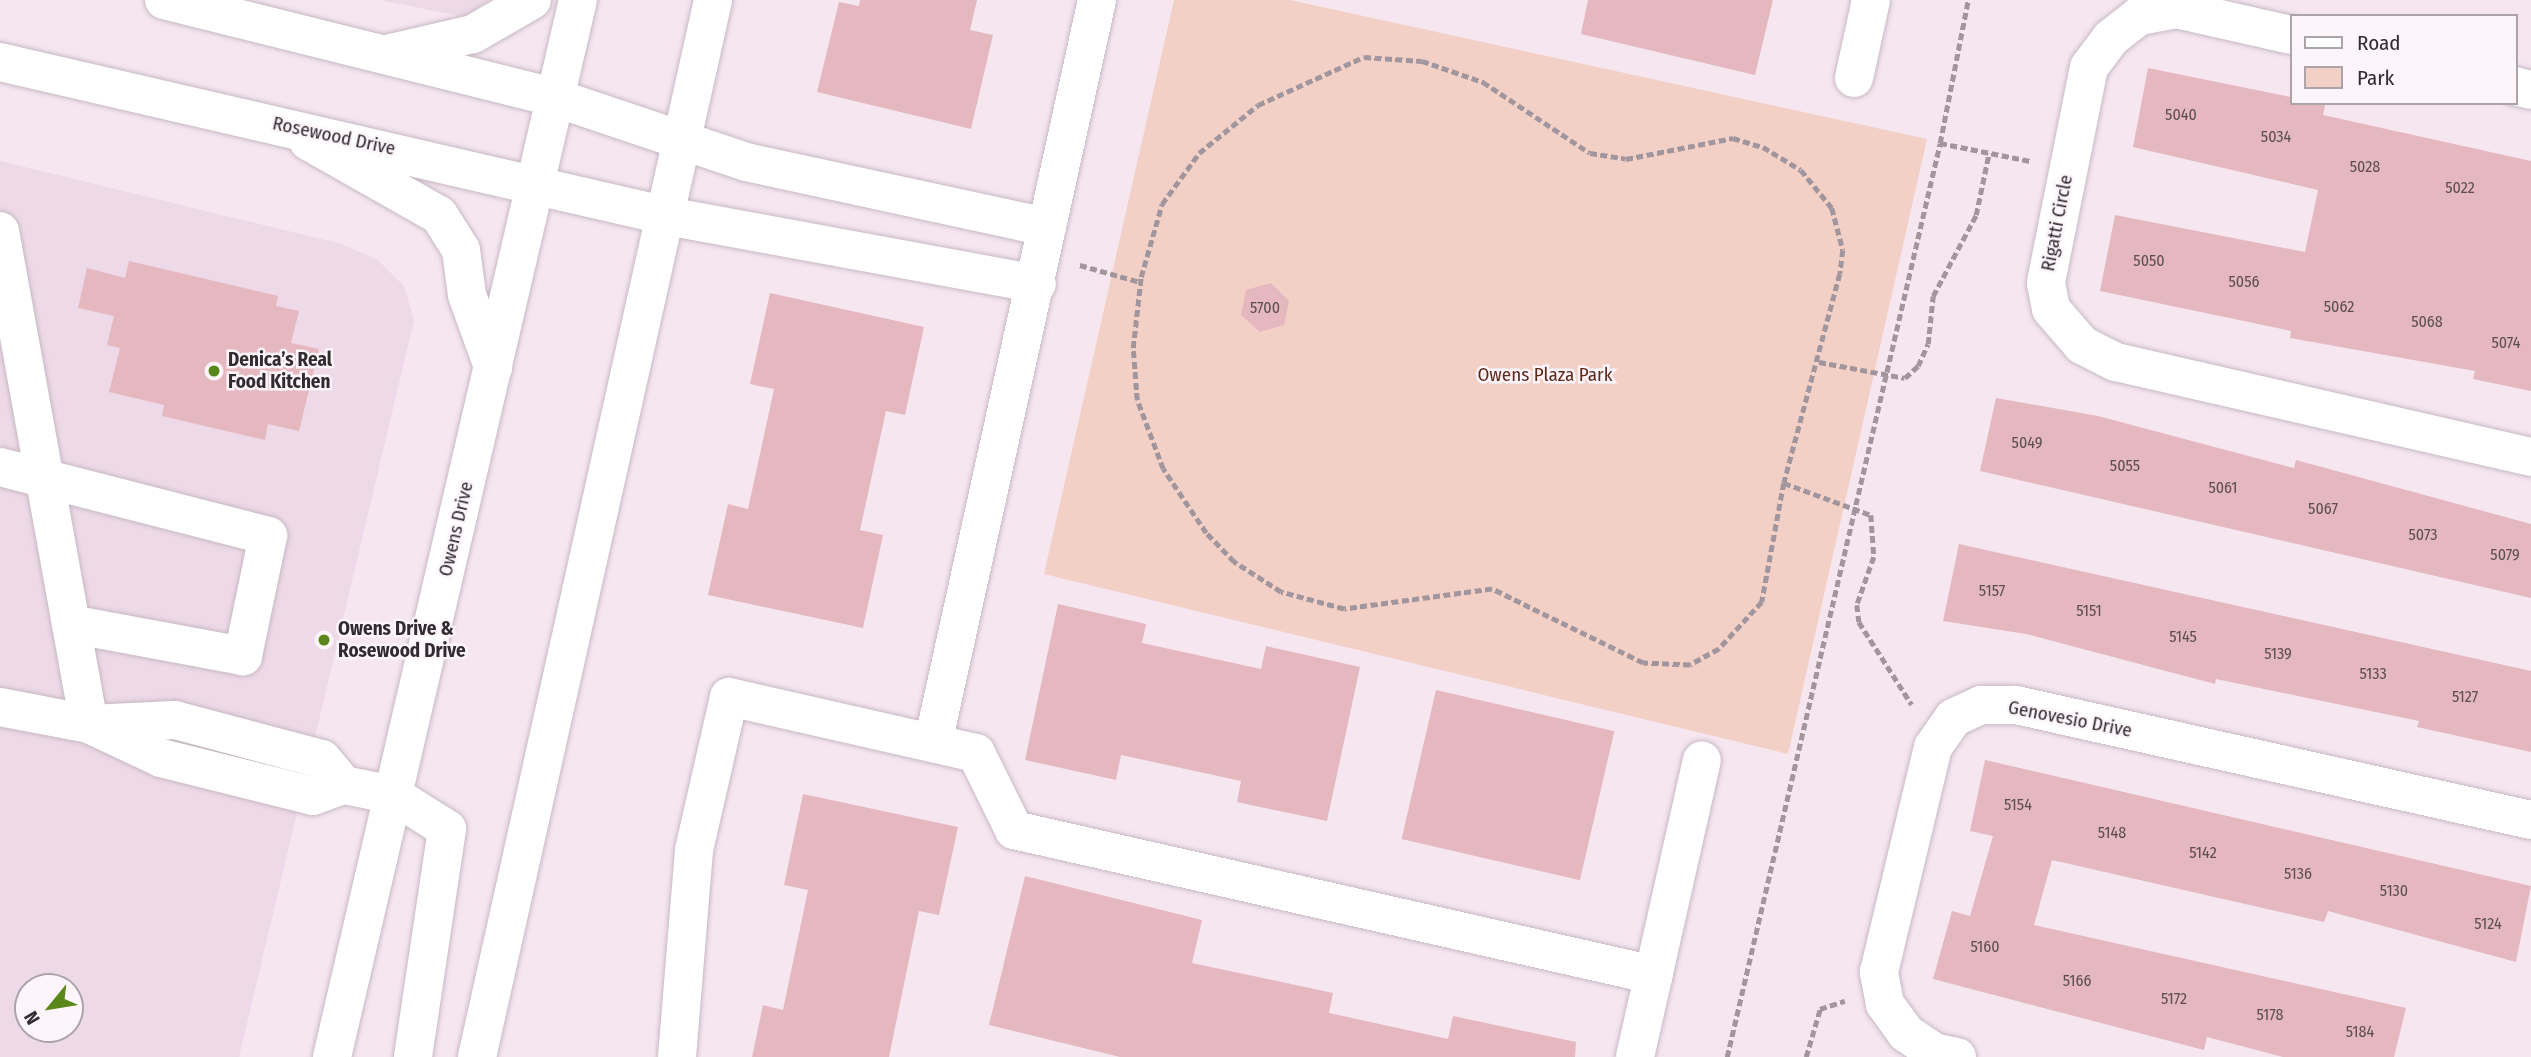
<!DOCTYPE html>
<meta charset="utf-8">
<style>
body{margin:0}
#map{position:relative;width:2531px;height:1057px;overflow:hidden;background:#f5e6f0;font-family:"Fira Sans Condensed",sans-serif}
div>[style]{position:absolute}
.built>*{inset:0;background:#eed9e8}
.green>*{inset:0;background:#f3d0c6}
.building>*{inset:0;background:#e5b8c0;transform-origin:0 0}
.path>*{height:4.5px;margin-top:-2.25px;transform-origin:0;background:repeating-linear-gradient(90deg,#a1969d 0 7px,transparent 0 10.5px)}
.roads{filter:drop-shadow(0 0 2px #c7b9c3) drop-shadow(0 0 2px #c7b9c3)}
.minor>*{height:38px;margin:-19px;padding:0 19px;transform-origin:19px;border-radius:19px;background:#fff}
.dots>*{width:19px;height:19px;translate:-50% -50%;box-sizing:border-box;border:4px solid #fef5fb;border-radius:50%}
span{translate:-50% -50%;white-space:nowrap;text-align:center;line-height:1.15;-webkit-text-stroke:5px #fef5fb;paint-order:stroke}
.number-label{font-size:16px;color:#5d4e52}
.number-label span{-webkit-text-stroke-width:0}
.street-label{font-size:19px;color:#302b2e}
.poi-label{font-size:19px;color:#302b2e;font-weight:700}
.left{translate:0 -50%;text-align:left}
.park-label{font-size:19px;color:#5e2919}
.legend{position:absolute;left:2290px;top:14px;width:228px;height:91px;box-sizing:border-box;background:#fef5fb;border:2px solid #aca4a9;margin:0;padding:9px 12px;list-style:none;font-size:21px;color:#302b2e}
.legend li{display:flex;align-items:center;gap:14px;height:35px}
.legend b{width:35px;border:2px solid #aca4a9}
.north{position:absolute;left:14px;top:973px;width:70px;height:70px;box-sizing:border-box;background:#fef5fb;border:2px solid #aca4a9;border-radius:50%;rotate:240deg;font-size:19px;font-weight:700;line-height:28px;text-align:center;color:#302b2e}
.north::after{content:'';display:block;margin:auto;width:24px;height:32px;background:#598719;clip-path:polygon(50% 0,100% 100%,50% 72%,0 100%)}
</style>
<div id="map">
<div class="built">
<div style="clip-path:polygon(380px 0,489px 0,465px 17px)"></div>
<div style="clip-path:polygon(evenodd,0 161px,342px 244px,378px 260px,404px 286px,414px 320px,239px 1057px,0 1057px,0 161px,28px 987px,70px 987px,70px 1029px,28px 1029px,28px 987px)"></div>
</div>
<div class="green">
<div style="clip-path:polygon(1174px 0,1290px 0,1927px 139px,1788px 754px,1044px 574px)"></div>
</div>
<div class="building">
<div style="clip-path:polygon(860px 0,977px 0,970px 30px,993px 35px,971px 129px,817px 92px,839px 2px,859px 6px)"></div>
<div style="clip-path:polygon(1588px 0,1773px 0,1755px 75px,1581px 34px)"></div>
<div style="clip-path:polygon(2148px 68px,2291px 97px,2291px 103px,2325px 105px,2323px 115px,2531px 161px,2531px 391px,2473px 379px,2475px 371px,2290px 338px,2291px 331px,2100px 291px,2115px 215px,2305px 252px,2318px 190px,2133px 147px)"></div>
<div style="clip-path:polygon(129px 261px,278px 296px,276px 306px,299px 311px,291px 343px,319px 349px,299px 431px,268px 424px,265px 440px,162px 416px,164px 405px,109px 392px,120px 348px,107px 345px,114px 316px,78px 308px,87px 268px,125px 278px)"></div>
<div style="clip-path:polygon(1271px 283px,1289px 301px,1284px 325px,1260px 332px,1241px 315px,1246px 290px)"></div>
<div style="clip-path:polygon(770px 293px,924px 327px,905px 415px,886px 411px,860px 530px,883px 535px,863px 628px,708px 595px,728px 504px,748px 509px,774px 389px,750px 384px)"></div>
<div style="clip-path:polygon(1996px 398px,2098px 416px,2294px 468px,2296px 460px,2531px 524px,2531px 598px,1980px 471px)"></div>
<div style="clip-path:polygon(1959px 544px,2531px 671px,2531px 752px,2417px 727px,2419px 721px,2216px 679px,2215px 684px,2026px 634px,1943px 621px)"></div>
<div style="clip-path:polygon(1058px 604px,1146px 624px,1142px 643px,1261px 669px,1266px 646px,1360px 667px,1327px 821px,1237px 802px,1241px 781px,1121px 755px,1116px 780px,1025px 760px)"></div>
<div style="left:1436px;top:690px;width:183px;height:153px;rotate:13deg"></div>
<div style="clip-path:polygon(1985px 760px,2531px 886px,2516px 962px,2328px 911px,2324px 922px,2052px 860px,2034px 925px,2406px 1008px,2394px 1057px,2283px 1057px,2207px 1037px,2204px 1050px,1933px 979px,1952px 911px,1970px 916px,1993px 836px,1970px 831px)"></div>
<div style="clip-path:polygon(803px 794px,958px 827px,939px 915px,919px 911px,889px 1057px,752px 1057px,763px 1005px,783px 1010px,808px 890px,784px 885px)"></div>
<div style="clip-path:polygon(1025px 876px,1202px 920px,1192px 963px,1333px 993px,1329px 1013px,1448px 1039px,1453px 1016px,1576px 1042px,1575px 1057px,1120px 1057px,989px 1025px)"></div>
</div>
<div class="path">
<div style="left:1364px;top:57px;width:58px;rotate:3.9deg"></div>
<div style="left:1422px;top:61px;width:65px;rotate:19deg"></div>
<div style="left:1483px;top:82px;width:128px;rotate:33.6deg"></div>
<div style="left:1590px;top:153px;width:36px;rotate:9deg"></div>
<div style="left:1626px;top:159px;width:109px;rotate:-11.1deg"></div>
<div style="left:1733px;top:138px;width:31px;rotate:17deg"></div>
<div style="left:1763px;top:147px;width:44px;rotate:31.2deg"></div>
<div style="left:1801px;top:170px;width:49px;rotate:50.8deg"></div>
<div style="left:1832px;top:208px;width:43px;rotate:75.3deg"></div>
<div style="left:1843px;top:250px;width:24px;rotate:97deg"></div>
<div style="left:1840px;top:274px;width:216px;rotate:105deg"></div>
<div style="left:1784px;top:483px;width:121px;rotate:100.5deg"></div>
<div style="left:1762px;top:602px;width:64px;rotate:132.5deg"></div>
<div style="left:1719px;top:649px;width:33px;rotate:151deg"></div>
<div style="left:1690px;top:665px;width:47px;rotate:-177.6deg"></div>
<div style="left:1643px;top:663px;width:168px;rotate:-153.9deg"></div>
<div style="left:1492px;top:589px;width:149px;rotate:172.3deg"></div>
<div style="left:1344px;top:609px;width:65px;rotate:-164.9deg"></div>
<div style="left:1281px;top:592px;width:56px;rotate:-147.4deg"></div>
<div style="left:1234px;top:562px;width:40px;rotate:-134deg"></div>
<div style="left:1206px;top:533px;width:77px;rotate:-123.9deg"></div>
<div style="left:1163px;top:469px;width:74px;rotate:-110.6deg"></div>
<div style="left:1137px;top:400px;width:52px;rotate:-94.4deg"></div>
<div style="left:1133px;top:348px;width:71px;rotate:-83.6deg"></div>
<div style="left:1141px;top:277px;width:76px;rotate:-74deg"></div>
<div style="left:1162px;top:204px;width:63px;rotate:-54deg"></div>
<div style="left:1199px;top:153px;width:76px;rotate:-39.1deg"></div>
<div style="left:1258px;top:105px;width:116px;rotate:-24.4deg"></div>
<div style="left:1940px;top:143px;width:92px;rotate:11.3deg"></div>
<div style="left:1080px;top:265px;width:62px;rotate:15.8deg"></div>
<div style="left:1819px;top:362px;width:87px;rotate:10.5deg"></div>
<div style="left:1905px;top:378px;width:18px;rotate:-43deg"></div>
<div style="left:1918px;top:366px;width:24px;rotate:-66deg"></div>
<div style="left:1928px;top:344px;width:48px;rotate:-84.1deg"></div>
<div style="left:1933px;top:296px;width:92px;rotate:-62deg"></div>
<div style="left:1976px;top:215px;width:63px;rotate:-78.2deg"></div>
<div style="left:1784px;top:483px;width:93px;rotate:20.2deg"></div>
<div style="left:1871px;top:515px;width:42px;rotate:85.9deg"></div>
<div style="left:1874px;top:557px;width:51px;rotate:109.5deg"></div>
<div style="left:1857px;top:605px;width:17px;rotate:83deg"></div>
<div style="left:1859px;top:622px;width:98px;rotate:57.4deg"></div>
<div style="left:1727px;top:1057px;width:938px;rotate:-76.88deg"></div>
<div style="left:1940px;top:143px;width:146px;rotate:-78.9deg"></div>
<div style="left:1806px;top:1057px;width:50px;rotate:-73.7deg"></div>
<div style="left:1820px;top:1009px;width:26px;rotate:-18deg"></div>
</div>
<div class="roads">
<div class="minor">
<div style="left:164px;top:0;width:404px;rotate:14deg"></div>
<div style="left:556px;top:98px;width:200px;rotate:18.6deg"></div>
<div style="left:746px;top:162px;width:308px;rotate:12.2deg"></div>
<div style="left:2291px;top:35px;width:118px;rotate:-167.3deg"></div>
<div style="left:2176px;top:9px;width:38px;rotate:169deg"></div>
<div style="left:2139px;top:16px;width:36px;rotate:142deg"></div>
<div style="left:2111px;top:38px;width:36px;rotate:127deg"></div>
<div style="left:2089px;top:67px;width:220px;rotate:101.3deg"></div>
<div style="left:2046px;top:283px;width:26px;rotate:79deg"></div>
<div style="left:2051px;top:309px;width:48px;rotate:49.3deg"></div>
<div style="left:2082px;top:345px;width:38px;rotate:27deg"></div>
<div style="left:2116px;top:362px;width:426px;rotate:12.9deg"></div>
<div style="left:391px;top:53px;width:84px;rotate:-13deg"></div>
<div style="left:473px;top:34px;width:68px;rotate:-30deg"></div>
<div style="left:0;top:62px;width:685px;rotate:13deg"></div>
<div style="left:667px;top:216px;width:376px;rotate:10.4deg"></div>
<div style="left:1854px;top:78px;width:80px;rotate:-77.7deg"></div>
<div style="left:2515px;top:86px;width:16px;rotate:14deg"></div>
<div style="left:308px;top:141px;width:150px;rotate:29.5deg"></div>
<div style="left:439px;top:215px;width:41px;rotate:57.8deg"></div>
<div style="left:461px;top:250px;width:45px;rotate:82.4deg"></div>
<div style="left:467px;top:295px;width:77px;rotate:70.1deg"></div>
<div style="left:0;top:231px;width:501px;rotate:79.77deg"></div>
<div style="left:0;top:467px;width:277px;rotate:14.4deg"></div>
<div style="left:268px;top:536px;width:123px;rotate:101.8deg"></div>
<div style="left:243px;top:656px;width:175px;rotate:-169.5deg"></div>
<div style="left:0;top:707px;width:91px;rotate:10.8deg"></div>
<div style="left:89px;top:724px;width:80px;rotate:25.3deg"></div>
<div style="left:161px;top:758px;width:157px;rotate:14deg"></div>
<div style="left:313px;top:796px;width:33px;rotate:-20deg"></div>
<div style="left:344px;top:785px;width:50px;rotate:11.5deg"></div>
<div style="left:393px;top:795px;width:64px;rotate:32.2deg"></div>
<div style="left:447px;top:829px;width:231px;rotate:98.5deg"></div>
<div style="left:89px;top:724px;width:86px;rotate:-2.7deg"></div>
<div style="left:175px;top:720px;width:152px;rotate:14.9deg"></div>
<div style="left:322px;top:759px;width:34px;rotate:50deg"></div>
<div style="left:933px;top:743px;width:761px;rotate:-77.55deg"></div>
<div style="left:332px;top:1057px;width:1085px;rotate:-76.9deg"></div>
<div style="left:477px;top:1057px;width:1083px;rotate:-77.41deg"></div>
<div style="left:677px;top:1057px;width:208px;rotate:-85.3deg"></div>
<div style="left:694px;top:850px;width:157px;rotate:-77.1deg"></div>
<div style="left:729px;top:697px;width:253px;rotate:12.8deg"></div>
<div style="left:976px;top:753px;width:86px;rotate:63.7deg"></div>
<div style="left:1014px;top:830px;width:656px;rotate:12.77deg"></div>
<div style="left:1635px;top:1057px;width:304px;rotate:-77.3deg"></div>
<div style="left:1957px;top:1057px;width:24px;rotate:-168deg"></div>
<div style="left:1934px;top:1052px;width:34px;rotate:-146deg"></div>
<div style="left:1906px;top:1033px;width:36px;rotate:-126deg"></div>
<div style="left:1885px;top:1004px;width:33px;rotate:-101deg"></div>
<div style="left:1879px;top:972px;width:231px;rotate:-76.5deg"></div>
<div style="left:1933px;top:747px;width:35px;rotate:-55deg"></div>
<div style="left:1953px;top:718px;width:31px;rotate:-25deg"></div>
<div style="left:1981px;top:705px;width:35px"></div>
<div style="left:2016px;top:705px;width:528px;rotate:12.59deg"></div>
</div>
</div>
<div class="dots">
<div style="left:214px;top:371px;background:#598719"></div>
<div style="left:324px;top:640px;background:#598719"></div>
</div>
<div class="number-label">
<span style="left:2181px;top:115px">5040</span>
<span style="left:2276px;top:137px">5034</span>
<span style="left:2365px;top:167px">5028</span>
<span style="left:2460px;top:188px">5022</span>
<span style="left:2149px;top:261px">5050</span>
<span style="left:2244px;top:282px">5056</span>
<span style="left:2339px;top:307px">5062</span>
<span style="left:1265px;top:308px">5700</span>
<span style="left:2427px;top:322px">5068</span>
<span style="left:2506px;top:343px">5074</span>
<span style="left:2027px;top:443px">5049</span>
<span style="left:2125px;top:466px">5055</span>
<span style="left:2223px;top:488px">5061</span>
<span style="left:2323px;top:509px">5067</span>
<span style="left:2423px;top:535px">5073</span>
<span style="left:2505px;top:555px">5079</span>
<span style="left:1992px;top:591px">5157</span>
<span style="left:2089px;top:611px">5151</span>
<span style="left:2183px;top:637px">5145</span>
<span style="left:2278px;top:654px">5139</span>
<span style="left:2373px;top:674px">5133</span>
<span style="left:2465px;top:697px">5127</span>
<span style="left:2018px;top:805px">5154</span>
<span style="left:2112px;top:833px">5148</span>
<span style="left:2203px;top:853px">5142</span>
<span style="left:2298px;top:874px">5136</span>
<span style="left:2394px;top:891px">5130</span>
<span style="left:2488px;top:924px">5124</span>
<span style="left:1985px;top:947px">5160</span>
<span style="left:2077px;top:981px">5166</span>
<span style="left:2174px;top:999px">5172</span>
<span style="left:2270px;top:1015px">5178</span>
<span style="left:2360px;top:1032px">5184</span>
</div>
<div class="street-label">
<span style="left:334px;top:136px;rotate:12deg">Rosewood Drive</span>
<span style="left:2057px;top:223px;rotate:-79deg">Rigatti Circle</span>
<span style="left:456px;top:529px;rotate:-77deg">Owens Drive</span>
<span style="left:2070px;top:719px;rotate:11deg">Genovesio Drive</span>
</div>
<div class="poi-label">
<span class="left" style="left:228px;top:371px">Denica’s Real<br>Food Kitchen</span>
<span class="left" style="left:338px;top:640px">Owens Drive &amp;<br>Rosewood Drive</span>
</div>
<div class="park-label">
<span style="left:1545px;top:375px">Owens Plaza Park</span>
</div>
<ul class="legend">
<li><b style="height:9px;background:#fff"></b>Road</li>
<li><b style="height:19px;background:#f3d0c6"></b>Park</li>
</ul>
<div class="north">N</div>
</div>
